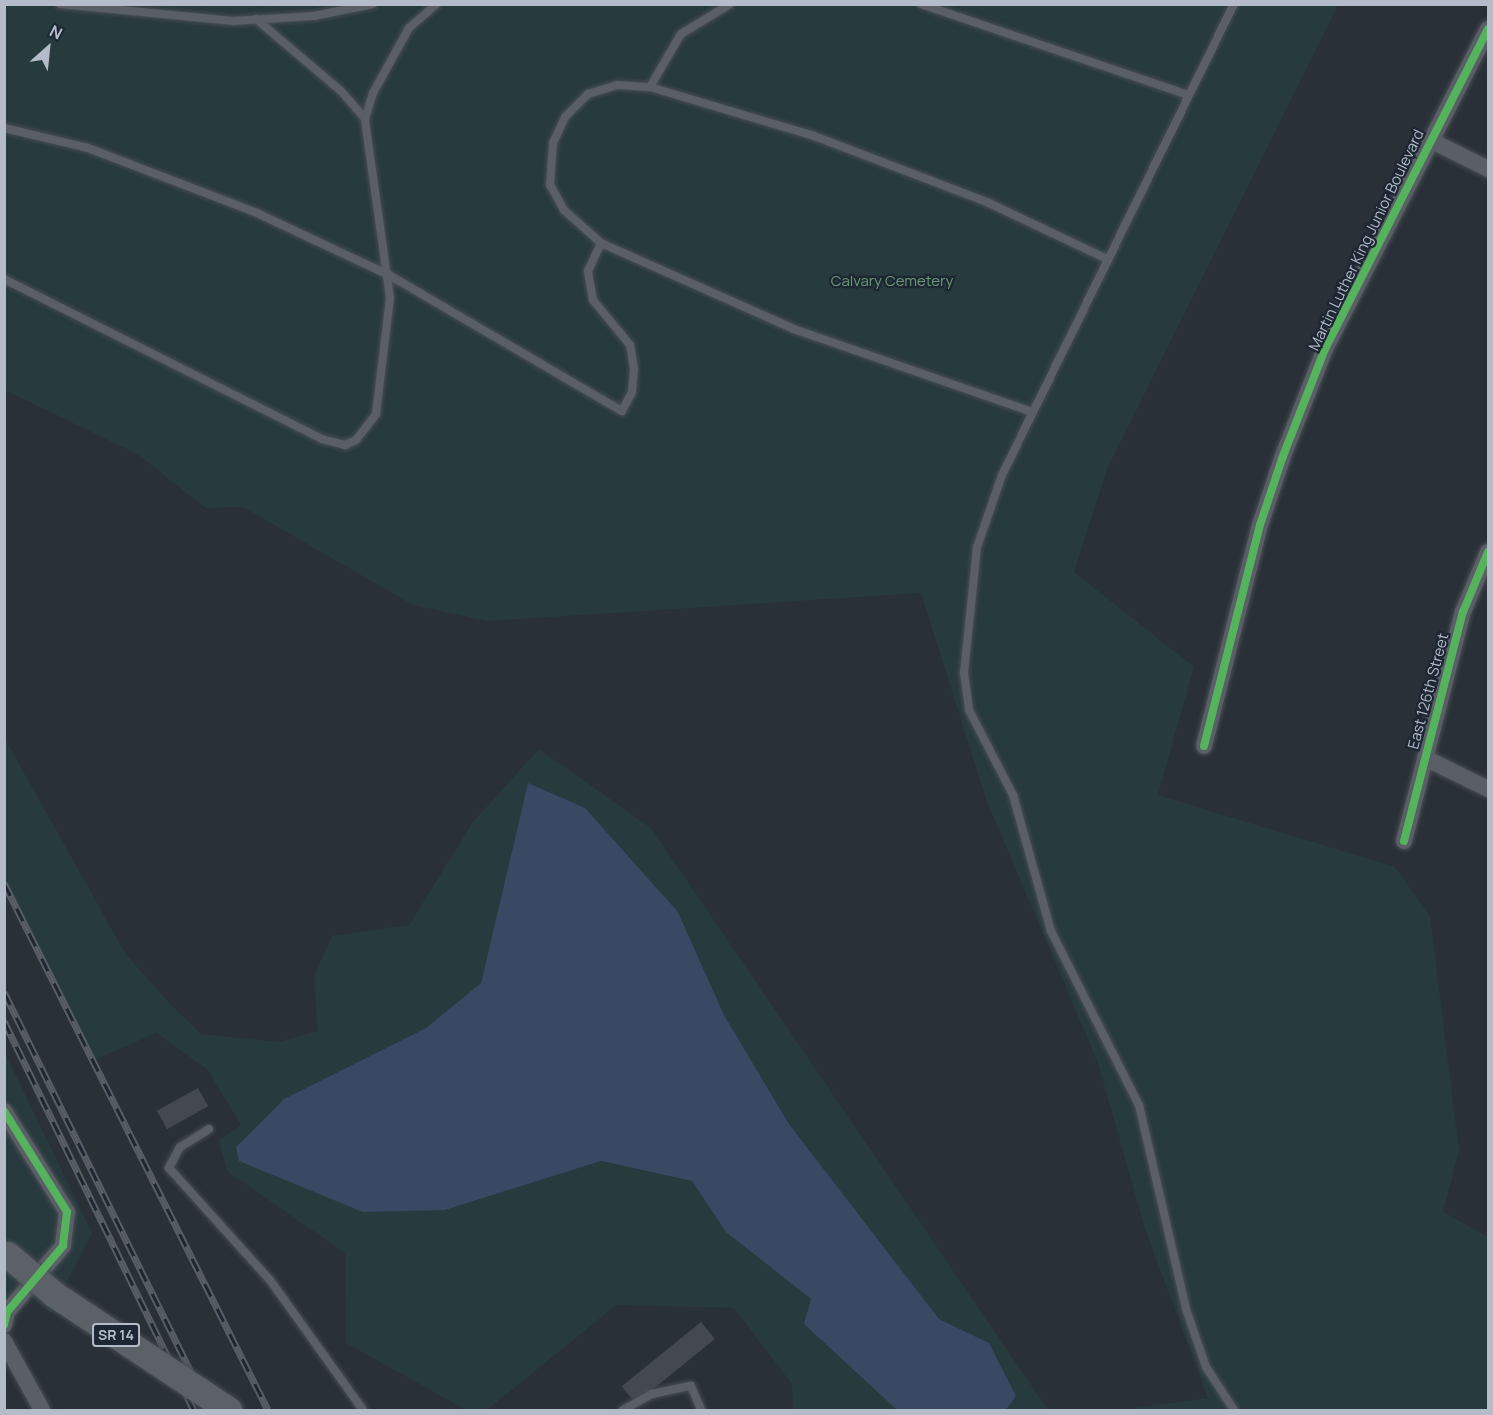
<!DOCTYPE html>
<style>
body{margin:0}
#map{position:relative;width:1493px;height:1415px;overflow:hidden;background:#2a3038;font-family:Manrope,sans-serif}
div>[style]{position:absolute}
.green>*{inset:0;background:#273a3e}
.water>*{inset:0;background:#384963}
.building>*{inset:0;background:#444950;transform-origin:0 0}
.roads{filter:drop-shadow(0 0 2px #484c53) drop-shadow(0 0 2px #484c53)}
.lane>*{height:8px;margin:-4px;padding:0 4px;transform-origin:4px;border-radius:4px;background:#5a5e66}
.street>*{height:16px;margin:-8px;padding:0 8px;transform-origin:8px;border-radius:8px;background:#5a5e66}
.rail>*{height:7px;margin-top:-3.5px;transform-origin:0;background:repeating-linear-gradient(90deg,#1d2633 0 14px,#595d64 0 28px);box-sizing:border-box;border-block:2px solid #595d64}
.bridges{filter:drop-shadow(0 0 2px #484c55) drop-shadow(0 0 2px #484c55)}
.primary-bridge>*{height:26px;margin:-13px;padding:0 13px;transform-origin:13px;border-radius:13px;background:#5c6168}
.cycleway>*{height:8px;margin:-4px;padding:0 4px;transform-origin:4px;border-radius:4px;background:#56b35d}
span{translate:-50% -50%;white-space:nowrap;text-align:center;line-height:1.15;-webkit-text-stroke:4.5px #1d2633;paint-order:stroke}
.shield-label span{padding:2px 4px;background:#1d2633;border:2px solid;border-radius:4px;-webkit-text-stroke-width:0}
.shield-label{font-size:14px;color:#b4bcc9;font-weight:700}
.street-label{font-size:15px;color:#b4bcc9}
.park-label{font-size:15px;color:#6b9a76}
.frame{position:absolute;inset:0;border:6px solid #b4bcc9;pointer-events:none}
.north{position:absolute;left:18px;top:18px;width:60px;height:60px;-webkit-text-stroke:4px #1d2633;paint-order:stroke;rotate:27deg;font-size:16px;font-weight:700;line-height:24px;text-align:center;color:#b4bcc9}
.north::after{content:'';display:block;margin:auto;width:21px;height:27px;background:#b4bcc9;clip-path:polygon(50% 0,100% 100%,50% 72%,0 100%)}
</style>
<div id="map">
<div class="green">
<div style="clip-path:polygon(5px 5px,1338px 5px,1107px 469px,1074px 572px,1194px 667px,1158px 795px,1395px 867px,1430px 916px,1459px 1151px,1443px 1212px,1488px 1237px,1488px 1410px,1121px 1410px,1208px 1398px,1145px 1229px,1098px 1063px,986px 799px,921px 593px,487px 621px,413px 605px,243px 507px,206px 508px,137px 454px,5px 390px)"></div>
<div style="clip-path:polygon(4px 737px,125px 953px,169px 1003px,201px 1034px,278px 1042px,318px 1031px,314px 976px,332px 936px,409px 925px,473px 822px,539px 749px,651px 828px,1048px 1410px,1006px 1410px,1016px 1396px,989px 1343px,939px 1319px,789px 1124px,724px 1015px,678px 912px,528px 783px,481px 983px,426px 1028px,284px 1099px,445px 1210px,601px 1161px,692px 1181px,726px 1232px,811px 1299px,804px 1324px,897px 1410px,793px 1410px,792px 1384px,734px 1308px,616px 1305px,487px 1410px,466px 1410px,346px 1343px,345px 1253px,227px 1171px,219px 1140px,241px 1125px,207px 1069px,156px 1033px,92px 1061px,5px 883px)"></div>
<div style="clip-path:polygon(5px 1053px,92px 1233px,51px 1313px,24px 1291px,5px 1325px)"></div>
</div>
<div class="water">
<div style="clip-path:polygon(528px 783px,585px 808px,678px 912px,724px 1015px,789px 1124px,939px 1319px,989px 1343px,1016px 1396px,1006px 1410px,897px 1410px,804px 1324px,811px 1299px,726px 1232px,692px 1181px,601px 1161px,445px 1210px,363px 1212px,239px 1161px,236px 1147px,284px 1099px,426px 1028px,481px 983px)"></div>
</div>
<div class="building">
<div style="left:198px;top:1088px;width:21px;height:47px;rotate:61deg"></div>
<div style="left:701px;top:1322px;width:22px;height:102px;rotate:51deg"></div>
</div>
<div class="roads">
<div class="lane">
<div style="left:60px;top:4px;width:174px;rotate:5.6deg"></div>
<div style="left:233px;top:21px;width:81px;rotate:-3.5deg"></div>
<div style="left:314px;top:16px;width:60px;rotate:-11.5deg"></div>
<div style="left:921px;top:4px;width:280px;rotate:18.8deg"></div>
<div style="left:1234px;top:4px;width:525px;rotate:116.22deg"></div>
<div style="left:1002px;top:475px;width:76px;rotate:109.1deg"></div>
<div style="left:977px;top:547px;width:127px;rotate:95.9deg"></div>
<div style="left:964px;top:673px;width:37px;rotate:82deg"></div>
<div style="left:969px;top:710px;width:96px;rotate:62.6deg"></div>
<div style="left:1013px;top:795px;width:141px;rotate:74.4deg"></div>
<div style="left:1051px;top:931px;width:195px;rotate:63.2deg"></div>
<div style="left:1139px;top:1105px;width:209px;rotate:77deg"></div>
<div style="left:1186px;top:1309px;width:61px;rotate:71deg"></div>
<div style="left:1206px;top:1367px;width:51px;rotate:56.9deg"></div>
<div style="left:256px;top:19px;width:111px;rotate:40.3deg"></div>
<div style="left:341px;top:91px;width:37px;rotate:49deg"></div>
<div style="left:650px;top:87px;width:61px;rotate:-59.7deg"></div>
<div style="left:681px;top:34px;width:57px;rotate:-31.5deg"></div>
<div style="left:4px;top:128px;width:86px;rotate:13.4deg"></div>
<div style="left:88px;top:148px;width:181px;rotate:21deg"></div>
<div style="left:257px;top:213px;width:146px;rotate:25.2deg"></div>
<div style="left:389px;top:275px;width:270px;rotate:30.3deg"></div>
<div style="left:622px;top:411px;width:21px;rotate:-62deg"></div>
<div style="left:632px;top:392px;width:23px;rotate:-85deg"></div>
<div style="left:634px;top:369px;width:24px;rotate:-99deg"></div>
<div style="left:630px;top:345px;width:58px;rotate:-129.4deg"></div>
<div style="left:593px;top:300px;width:29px;rotate:-100deg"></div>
<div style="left:588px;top:271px;width:31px;rotate:-65deg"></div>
<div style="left:4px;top:279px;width:356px;rotate:26.7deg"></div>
<div style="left:322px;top:439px;width:24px;rotate:15deg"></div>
<div style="left:345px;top:445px;width:12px;rotate:-24deg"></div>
<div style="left:356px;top:440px;width:33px;rotate:-52deg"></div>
<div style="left:376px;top:414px;width:117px;rotate:-83.1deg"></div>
<div style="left:390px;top:298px;width:181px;rotate:-98deg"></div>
<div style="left:365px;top:119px;width:27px;rotate:-73deg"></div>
<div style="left:373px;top:93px;width:74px;rotate:-61deg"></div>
<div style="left:409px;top:28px;width:37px;rotate:-41deg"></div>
<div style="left:1032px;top:412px;width:252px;rotate:-160.8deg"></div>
<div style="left:794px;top:329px;width:211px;rotate:-156deg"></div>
<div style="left:601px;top:243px;width:50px;rotate:-138.3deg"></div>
<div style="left:564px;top:210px;width:29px;rotate:-119deg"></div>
<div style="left:550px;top:185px;width:42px;rotate:-85.9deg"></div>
<div style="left:553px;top:143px;width:29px;rotate:-65deg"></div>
<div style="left:565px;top:117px;width:33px;rotate:-45deg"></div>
<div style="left:588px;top:94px;width:31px;rotate:-17deg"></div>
<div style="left:618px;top:85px;width:32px;rotate:4deg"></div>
<div style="left:650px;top:87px;width:171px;rotate:16.6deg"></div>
<div style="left:814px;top:136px;width:187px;rotate:20.9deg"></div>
<div style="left:989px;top:203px;width:131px;rotate:25.4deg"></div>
<div style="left:209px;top:1129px;width:34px;rotate:148deg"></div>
<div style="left:180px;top:1147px;width:24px;rotate:118deg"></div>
<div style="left:169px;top:1168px;width:151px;rotate:48deg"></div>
<div style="left:270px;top:1280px;width:160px;rotate:54.4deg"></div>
<div style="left:623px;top:1410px;width:33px;rotate:-29deg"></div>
<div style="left:652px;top:1394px;width:40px;rotate:-12deg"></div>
<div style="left:691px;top:1386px;width:26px;rotate:67deg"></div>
</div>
<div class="street">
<div style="left:1430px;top:140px;width:65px;rotate:26.6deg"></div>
<div style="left:1204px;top:746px;width:228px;rotate:-75.8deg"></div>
<div style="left:1260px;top:525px;width:73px;rotate:-71.6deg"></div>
<div style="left:1283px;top:456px;width:115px;rotate:-68.6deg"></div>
<div style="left:1325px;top:349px;width:359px;rotate:-63deg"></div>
<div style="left:1425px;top:758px;width:70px;rotate:26.2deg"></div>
<div style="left:1404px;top:841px;width:236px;rotate:-75.6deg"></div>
<div style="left:1463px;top:612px;width:65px;rotate:-67.4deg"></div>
<div style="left:4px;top:1111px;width:119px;rotate:58deg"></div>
<div style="left:67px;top:1212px;width:34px;rotate:97deg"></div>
<div style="left:63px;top:1246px;width:87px;rotate:130.3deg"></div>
<div style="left:7px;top:1312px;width:13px;rotate:103deg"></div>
<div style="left:4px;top:1341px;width:79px;rotate:61.2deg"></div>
</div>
</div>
<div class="rail">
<div style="left:4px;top:883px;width:589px;rotate:63.39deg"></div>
<div style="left:4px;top:992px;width:466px;rotate:63.8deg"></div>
<div style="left:4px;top:1021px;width:433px;rotate:64deg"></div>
</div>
<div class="bridges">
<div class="primary-bridge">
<div style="left:8px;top:1255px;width:62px;rotate:40.4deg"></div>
<div style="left:55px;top:1295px;width:209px;rotate:33.5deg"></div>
</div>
</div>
<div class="cycleway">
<div style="left:1204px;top:746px;width:228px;rotate:-75.8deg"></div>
<div style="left:1260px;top:525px;width:73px;rotate:-71.6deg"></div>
<div style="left:1283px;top:456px;width:115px;rotate:-68.6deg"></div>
<div style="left:1325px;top:349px;width:359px;rotate:-63deg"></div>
<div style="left:1404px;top:841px;width:236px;rotate:-75.6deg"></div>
<div style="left:1463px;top:612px;width:65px;rotate:-67.4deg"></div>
<div style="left:4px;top:1111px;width:119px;rotate:58deg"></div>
<div style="left:67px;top:1212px;width:34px;rotate:97deg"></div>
<div style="left:63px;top:1246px;width:87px;rotate:130.3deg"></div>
<div style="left:7px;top:1312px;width:13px;rotate:103deg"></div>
</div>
<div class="shield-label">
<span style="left:116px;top:1335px">SR 14</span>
</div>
<div class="street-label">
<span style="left:1366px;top:240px;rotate:-64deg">Martin Luther King Junior Boulevard</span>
<span style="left:1428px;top:691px;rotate:-75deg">East 126th Street</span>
</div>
<div class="park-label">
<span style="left:892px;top:281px">Calvary Cemetery</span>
</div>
<div class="frame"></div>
<div class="north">N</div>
</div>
